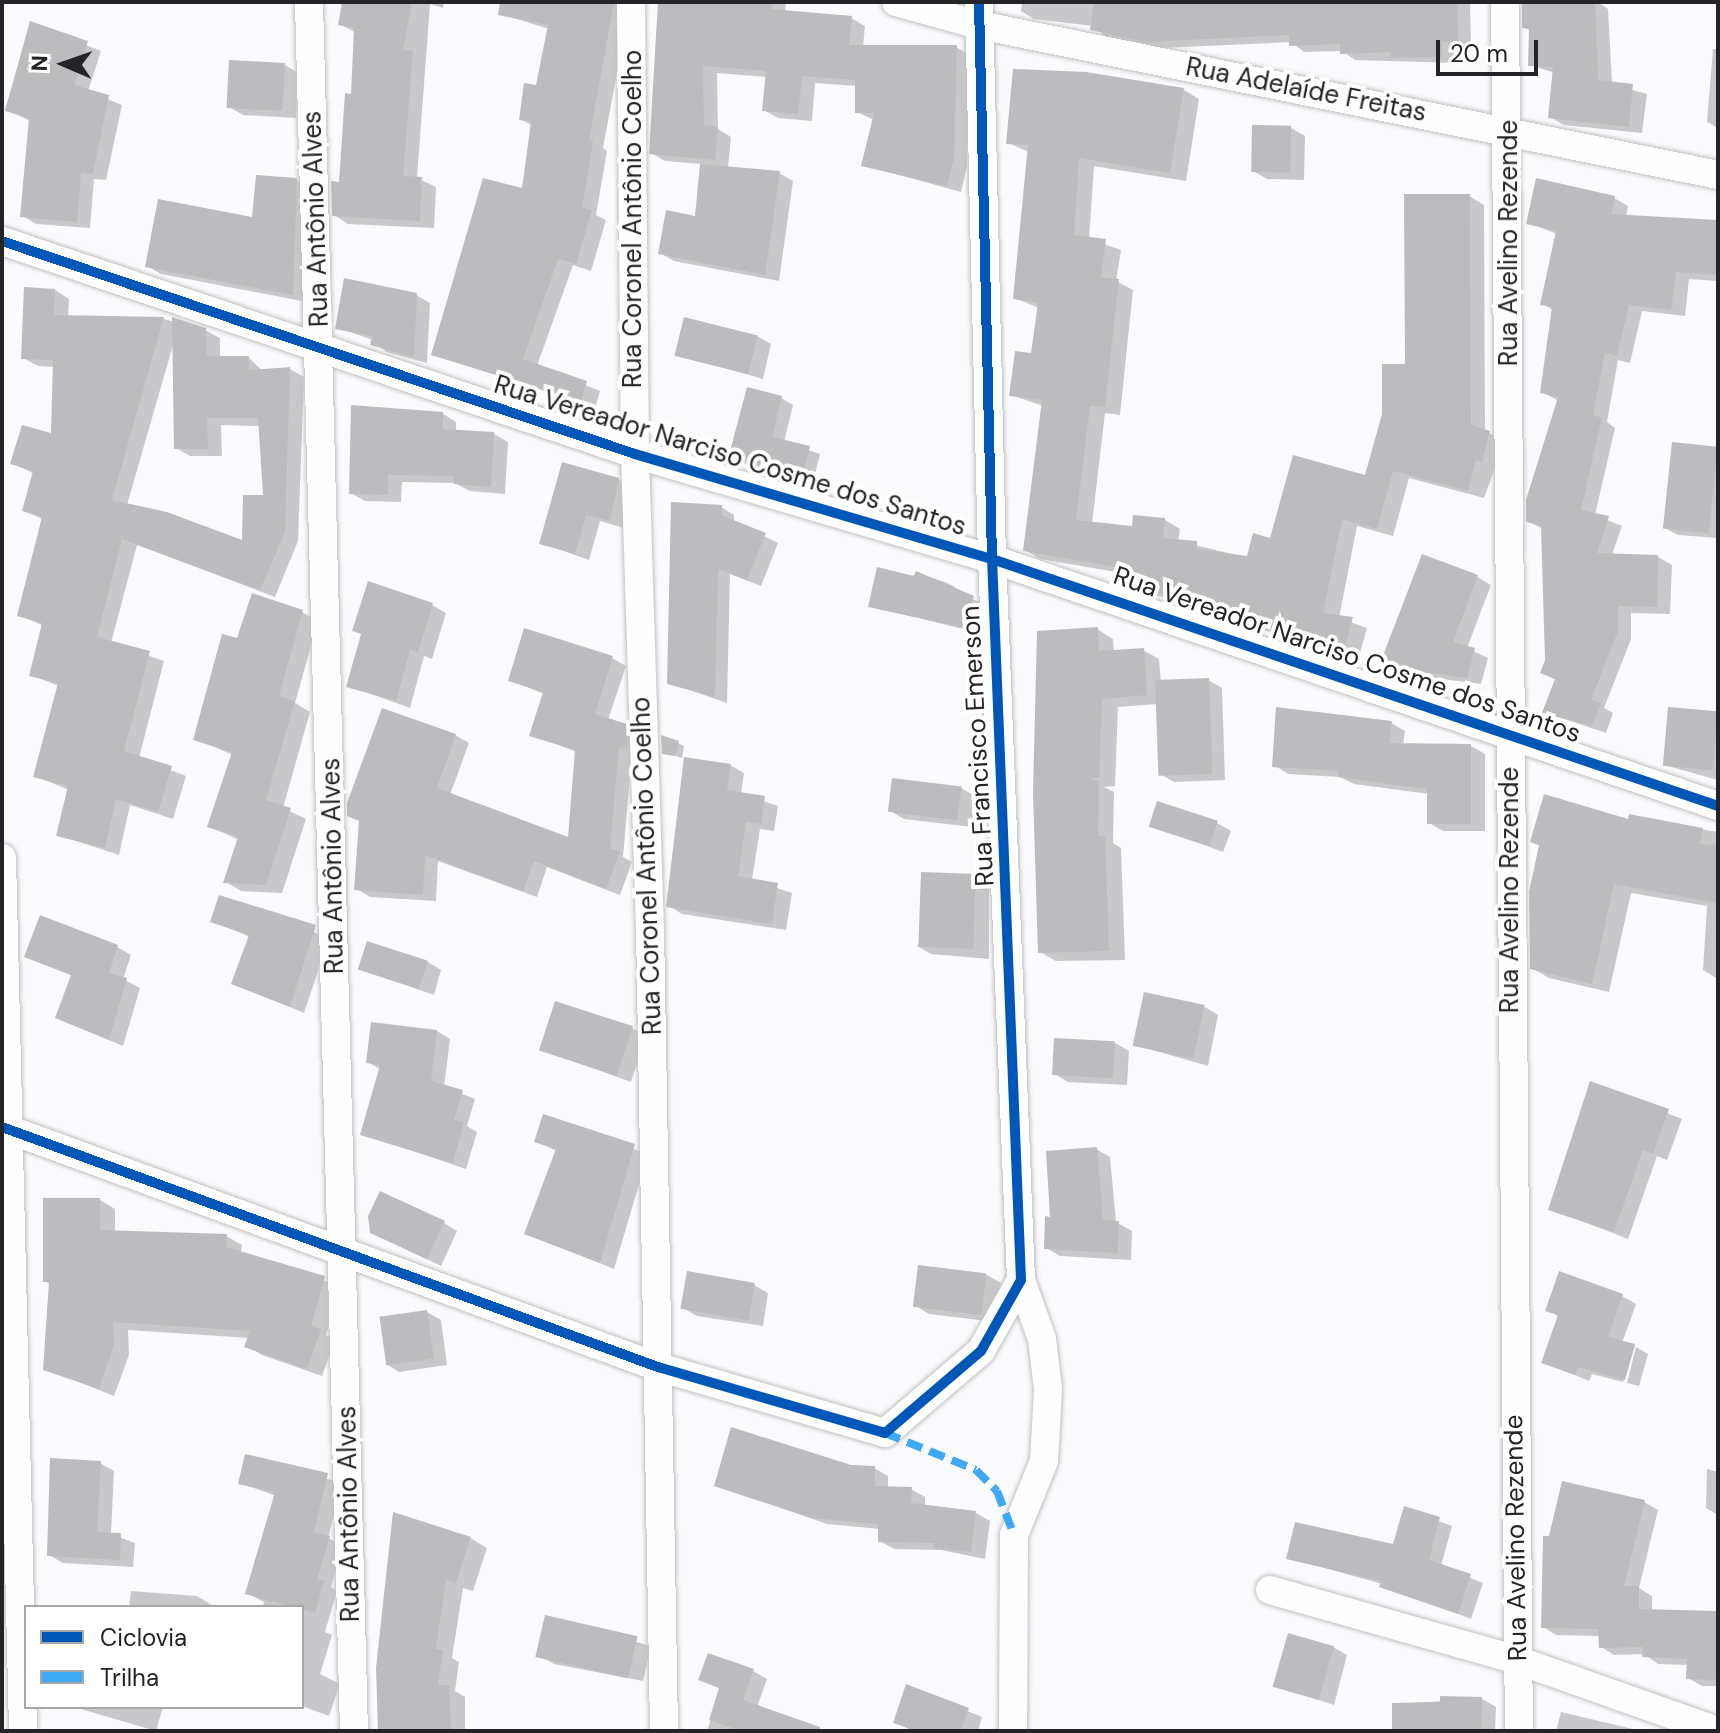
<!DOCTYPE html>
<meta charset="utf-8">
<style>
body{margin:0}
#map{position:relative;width:1720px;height:1733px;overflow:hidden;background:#fbfafd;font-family:"DM Sans",sans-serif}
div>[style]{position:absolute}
.shadow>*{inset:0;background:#0003}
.building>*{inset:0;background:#bcbbbe;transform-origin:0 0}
.roads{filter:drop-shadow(0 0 2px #c1c0c3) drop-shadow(0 0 2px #c1c0c3)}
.minor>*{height:28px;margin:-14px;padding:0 14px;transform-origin:14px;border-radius:14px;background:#fefeff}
.quiet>*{height:8px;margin-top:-4px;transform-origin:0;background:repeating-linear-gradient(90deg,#3fa9f5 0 16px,transparent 0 24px)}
.cycleway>*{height:10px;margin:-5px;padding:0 5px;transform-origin:5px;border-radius:5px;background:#0057b8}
span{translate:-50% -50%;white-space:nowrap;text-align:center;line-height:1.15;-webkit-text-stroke:8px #fff;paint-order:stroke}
.street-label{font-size:26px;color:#242327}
.frame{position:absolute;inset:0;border:4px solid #242327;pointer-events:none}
.legend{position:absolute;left:24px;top:1605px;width:280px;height:104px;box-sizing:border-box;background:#fff;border:2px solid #a7a7a9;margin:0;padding:10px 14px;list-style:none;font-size:24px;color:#242327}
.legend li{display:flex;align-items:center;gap:16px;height:40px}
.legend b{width:40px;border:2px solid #a7a7a9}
.north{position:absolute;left:24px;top:24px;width:80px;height:80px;-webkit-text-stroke:6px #fff;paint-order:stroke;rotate:272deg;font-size:22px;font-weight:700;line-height:32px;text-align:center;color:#242327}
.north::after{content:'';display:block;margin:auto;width:28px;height:36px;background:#242327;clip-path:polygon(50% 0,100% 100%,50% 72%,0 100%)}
.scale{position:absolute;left:1436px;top:40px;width:102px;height:36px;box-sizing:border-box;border:4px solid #242327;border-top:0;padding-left:10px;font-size:24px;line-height:28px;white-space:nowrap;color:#242327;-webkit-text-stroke:6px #fff;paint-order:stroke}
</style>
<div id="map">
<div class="shadow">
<div style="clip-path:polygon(344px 2px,444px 2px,443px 8px,430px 4px,417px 178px,436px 187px,434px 228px,348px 224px,334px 215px,352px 96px,356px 33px,340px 24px)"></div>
<div style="clip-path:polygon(504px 2px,630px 2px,603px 148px,607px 151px,596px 215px,606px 220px,591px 271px,573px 265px,537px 366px,600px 391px,595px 408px,433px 354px,523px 191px,533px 126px,521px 119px,538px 87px,549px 29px,501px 14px)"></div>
<div style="clip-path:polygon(661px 2px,786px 2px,785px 12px,851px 18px,865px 26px,863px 47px,956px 47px,970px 55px,967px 166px,961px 192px,863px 165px,874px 120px,857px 112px,857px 86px,815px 83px,812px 121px,778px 118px,764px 110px,767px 77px,717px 73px,718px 129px,731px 137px,728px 168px,779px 173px,793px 181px,779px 281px,674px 261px,660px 253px,697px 218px,702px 164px,665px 161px,651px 153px)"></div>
<div style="clip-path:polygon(1022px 2px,1470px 2px,1471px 48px,1454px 49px,1455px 63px,1355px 60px,1342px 51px,1304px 52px,1291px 42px,1161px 48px,1106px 37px,1093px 26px,1034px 19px,1021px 11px)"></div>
<div style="clip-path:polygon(1524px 2px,1598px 2px,1608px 9px,1612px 84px,1647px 94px,1642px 133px,1564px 125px,1550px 117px,1555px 73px,1530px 65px,1531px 31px,1524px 27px)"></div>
<div style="clip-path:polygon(32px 24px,101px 51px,88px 91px,122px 105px,106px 180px,94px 179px,90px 228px,36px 224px,23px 216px,30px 121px,5px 109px)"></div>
<div style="clip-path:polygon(1713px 49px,1718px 49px,1718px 128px,1707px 122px)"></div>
<div style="clip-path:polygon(285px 65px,298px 73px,296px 118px,243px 115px,229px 107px)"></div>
<div style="clip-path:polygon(1184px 90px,1199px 99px,1186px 181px,1094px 166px,1089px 239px,1121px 250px,1116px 281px,1133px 290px,1120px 415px,1105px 413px,1092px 524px,1133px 528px,1165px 520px,1180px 529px,1178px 541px,1249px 558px,1367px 478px,1469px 196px,1484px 205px,1485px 431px,1505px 441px,1484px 498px,1409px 478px,1393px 536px,1357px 526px,1339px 618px,1367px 628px,1360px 653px,1250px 627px,1235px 618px,1236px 612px,1142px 593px,1127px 585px,1128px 574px,1040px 559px,1025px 550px,1043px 406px,1011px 395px,1033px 355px,1039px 308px,1015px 298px,1029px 152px,1008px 143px)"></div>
<div style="clip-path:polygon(1291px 128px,1305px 136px,1304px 180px,1267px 179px,1253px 171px)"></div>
<div style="clip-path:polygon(296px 180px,310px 188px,307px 302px,161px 274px,147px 266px,254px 220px)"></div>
<div style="clip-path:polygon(1614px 198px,1628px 206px,1626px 217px,1718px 222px,1718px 281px,1689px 279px,1685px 316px,1642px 311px,1630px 363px,1618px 360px,1607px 422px,1615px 428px,1595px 515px,1622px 526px,1612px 555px,1658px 557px,1672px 565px,1670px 614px,1631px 613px,1631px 639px,1604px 708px,1613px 713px,1606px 733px,1544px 712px,1556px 680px,1542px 672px,1547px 660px,1543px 529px,1528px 521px,1559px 401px,1542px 392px,1553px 310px,1543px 304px,1557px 234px,1529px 223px)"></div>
<div style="clip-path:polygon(evenodd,55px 290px,69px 299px,68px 318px,164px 319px,205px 330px,220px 338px,220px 358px,249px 358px,263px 371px,290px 369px,304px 377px,298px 541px,275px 597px,137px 545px,111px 643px,164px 661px,139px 758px,186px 776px,173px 819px,130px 805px,119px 855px,58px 835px,69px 790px,35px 776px,59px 686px,31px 675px,44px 626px,19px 615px,44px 520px,24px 510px,35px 474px,12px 463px,53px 436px,55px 367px,38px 366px,23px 358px,55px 290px,173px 345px,176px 448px,190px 456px,222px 456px,221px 425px,260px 426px,265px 498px,244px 543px,127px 505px,173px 345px)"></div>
<div style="clip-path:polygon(416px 295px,430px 303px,427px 363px,386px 352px,373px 340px,338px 328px)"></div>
<div style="clip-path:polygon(757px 336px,771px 344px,763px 379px,683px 356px)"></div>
<div style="clip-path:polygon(781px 398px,793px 405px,784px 442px,820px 454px,813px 483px,731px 458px)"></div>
<div style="clip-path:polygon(442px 413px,456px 422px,456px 432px,494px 434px,508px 442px,505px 494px,470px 491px,455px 483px,402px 482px,401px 502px,365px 501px,351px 493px)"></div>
<div style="clip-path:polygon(1674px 444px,1718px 449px,1718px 538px,1678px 535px,1665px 528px)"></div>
<div style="clip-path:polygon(618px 479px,632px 487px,624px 528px,600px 521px,589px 560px,541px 543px)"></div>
<div style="clip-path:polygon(721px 507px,734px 515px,734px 522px,778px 543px,761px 586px,730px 574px,727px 703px,669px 683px)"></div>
<div style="clip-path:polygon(917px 573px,945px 582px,955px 587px,953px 592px,983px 603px,975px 632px,870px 606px)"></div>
<div style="clip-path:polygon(1477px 577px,1491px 585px,1467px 648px,1488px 658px,1481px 684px,1395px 673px,1382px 665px)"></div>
<div style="clip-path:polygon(432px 605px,446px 613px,432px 659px,424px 656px,410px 708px,349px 686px)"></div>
<div style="clip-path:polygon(302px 612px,318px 621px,295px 703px,310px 712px,283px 808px,306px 819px,282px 893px,241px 891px,226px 882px,239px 840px,209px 826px,233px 755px,195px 739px,238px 640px)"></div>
<div style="clip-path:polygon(1097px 629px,1113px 639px,1114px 652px,1143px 650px,1159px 659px,1161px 682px,1208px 680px,1222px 688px,1225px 780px,1174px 782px,1160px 774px,1158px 704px,1118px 707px,1115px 786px,1104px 787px,1114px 792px,1113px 843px,1121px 848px,1125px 960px,1056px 961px,1040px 952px)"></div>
<div style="clip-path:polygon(612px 658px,626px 666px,608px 720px,640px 734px,632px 754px,623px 857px,632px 862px,620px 895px,547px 867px,537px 897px,438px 861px,436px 901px,370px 897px,357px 889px,455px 735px,469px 743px,450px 795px,569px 840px,577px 752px,532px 735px,544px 694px,510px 680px)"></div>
<div style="clip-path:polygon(1391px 723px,1405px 731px,1403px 745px,1471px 746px,1485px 754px,1485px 831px,1443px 831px,1429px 823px,1429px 794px,1354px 784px,1340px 777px,1288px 774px,1274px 765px)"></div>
<div style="clip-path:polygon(1718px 733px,1718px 780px,1664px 765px)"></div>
<div style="clip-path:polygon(678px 743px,684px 746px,682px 758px,663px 752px)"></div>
<div style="clip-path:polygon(730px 765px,744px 773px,741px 794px,778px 806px,774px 831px,760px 829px,752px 880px,792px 893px,786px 930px,682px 914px,669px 906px)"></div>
<div style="clip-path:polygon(961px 788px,975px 796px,972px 827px,904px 819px,890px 811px)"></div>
<div style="clip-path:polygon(1630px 817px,1718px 832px,1718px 979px,1703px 970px,1707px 906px,1631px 893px,1609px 992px,1549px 978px,1532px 968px,1540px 846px,1532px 842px,1630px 821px)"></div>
<div style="clip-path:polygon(1217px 823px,1231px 831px,1223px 852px,1151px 825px)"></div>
<div style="clip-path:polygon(975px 876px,989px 884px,989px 959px,931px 954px,917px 946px)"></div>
<div style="clip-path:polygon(221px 897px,329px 938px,304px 1013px,233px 983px,250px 937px,213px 921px)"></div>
<div style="clip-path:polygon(117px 947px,131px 955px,123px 979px,140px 988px,123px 1046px,57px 1018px,73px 976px,26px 956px)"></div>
<div style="clip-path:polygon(428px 962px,441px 970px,434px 995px,361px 969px)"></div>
<div style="clip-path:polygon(1205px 1007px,1218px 1015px,1208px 1066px,1135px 1045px)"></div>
<div style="clip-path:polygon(632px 1028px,646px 1036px,631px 1082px,542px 1050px)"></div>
<div style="clip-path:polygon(437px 1031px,450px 1039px,444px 1087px,475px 1099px,467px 1126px,477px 1132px,466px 1169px,362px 1134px,381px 1070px,368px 1062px)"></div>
<div style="clip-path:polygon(1115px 1043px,1129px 1051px,1127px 1085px,1068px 1082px,1055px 1074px)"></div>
<div style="clip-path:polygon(1591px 1083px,1682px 1119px,1667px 1160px,1657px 1156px,1628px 1239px,1551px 1209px)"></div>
<div style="clip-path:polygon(545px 1117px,648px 1154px,614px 1269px,526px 1233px,558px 1152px,537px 1141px)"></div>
<div style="clip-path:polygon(1096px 1149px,1110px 1157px,1116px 1222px,1132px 1231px,1131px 1260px,1060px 1256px,1046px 1248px,1052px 1219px)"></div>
<div style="clip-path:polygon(100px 1200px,115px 1209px,115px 1232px,226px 1236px,242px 1245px,241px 1253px,340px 1286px,326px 1335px,335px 1340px,322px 1376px,262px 1355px,247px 1346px,249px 1338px,128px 1330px,129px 1355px,114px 1396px,46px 1369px,51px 1285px,45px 1281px)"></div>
<div style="clip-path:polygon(444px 1223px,457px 1231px,441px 1266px,386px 1240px)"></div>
<div style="clip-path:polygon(920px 1267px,987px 1275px,1001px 1283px,995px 1322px,929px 1314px,916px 1306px)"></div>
<div style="clip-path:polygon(754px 1285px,768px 1293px,763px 1326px,697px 1316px,683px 1308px)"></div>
<div style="clip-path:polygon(1622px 1296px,1636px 1304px,1622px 1343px,1635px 1346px,1623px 1382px,1592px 1374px,1589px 1381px,1544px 1362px,1559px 1317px,1548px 1310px)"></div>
<div style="clip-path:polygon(427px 1312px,441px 1320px,447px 1365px,399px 1372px,386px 1364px)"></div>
<div style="clip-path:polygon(1636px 1347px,1648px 1354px,1639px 1386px,1627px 1383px)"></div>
<div style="clip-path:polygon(246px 1456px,342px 1483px,328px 1538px,343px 1546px,331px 1587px,337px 1591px,325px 1632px,332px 1635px,320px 1674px,340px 1684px,329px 1716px,302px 1706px,302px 1607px,263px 1607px,264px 1602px,247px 1593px,276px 1496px,240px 1483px)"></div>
<div style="clip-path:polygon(100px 1463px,114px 1471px,111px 1534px,135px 1543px,133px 1567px,63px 1563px,49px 1555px)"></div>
<div style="clip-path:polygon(851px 1467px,874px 1468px,888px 1476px,888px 1488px,911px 1489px,925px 1497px,925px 1507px,976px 1513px,990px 1521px,985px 1559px,941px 1550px,894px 1549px,880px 1541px,880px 1529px,827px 1524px,717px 1485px)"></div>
<div style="clip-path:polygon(1707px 1469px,1718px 1472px,1718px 1515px,1706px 1508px)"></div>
<div style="clip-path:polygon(1644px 1502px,1658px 1510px,1639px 1588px,1652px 1596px,1652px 1611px,1718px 1613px,1718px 1686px,1702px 1686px,1688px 1678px,1689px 1665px,1658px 1664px,1644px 1654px,1614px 1655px,1601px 1647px,1600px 1636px,1556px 1635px,1543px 1627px)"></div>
<div style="clip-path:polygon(1405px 1509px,1452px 1526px,1441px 1566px,1483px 1583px,1471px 1619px,1382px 1584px,1289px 1558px,1395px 1546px)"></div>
<div style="clip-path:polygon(470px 1538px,487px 1548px,473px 1591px,463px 1588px,452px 1658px,459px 1662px,455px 1691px,465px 1697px,465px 1731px,381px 1731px,378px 1668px)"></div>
<div style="clip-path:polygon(131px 1591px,197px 1596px,215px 1607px,129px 1607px)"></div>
<div style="clip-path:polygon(547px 1617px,651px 1646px,643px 1681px,554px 1664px,541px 1656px)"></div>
<div style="clip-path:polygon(1333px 1647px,1347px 1655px,1334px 1705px,1276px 1686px)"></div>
<div style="clip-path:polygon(753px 1671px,767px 1679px,757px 1707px,813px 1731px,707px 1731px,721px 1689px,701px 1679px)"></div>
<div style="clip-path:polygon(907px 1687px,982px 1717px,978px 1731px,913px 1731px,895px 1722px)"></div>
<div style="clip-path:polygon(1482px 1699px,1496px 1707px,1495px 1731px,1394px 1731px,1394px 1704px)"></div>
<div style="clip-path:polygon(74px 1707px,163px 1707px,156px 1731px)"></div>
<div style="clip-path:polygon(1561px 1712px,1637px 1730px,1640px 1731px,1556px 1731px)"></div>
</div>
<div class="building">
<div style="clip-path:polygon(342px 2px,412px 2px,403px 50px,413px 51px,403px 176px,422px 177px,420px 221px,332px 216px,331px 181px,339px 182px,345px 93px,351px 94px,354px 28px,338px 25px)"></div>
<div style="clip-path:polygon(500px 2px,614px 2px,589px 140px,593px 141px,582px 207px,592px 210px,576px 264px,558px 259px,523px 359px,587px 381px,581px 401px,431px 355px,483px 178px,522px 188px,531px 122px,519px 120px,524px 83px,536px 85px,548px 25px,498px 15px)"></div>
<div style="clip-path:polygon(658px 2px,772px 2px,771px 9px,852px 16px,849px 45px,957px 45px,954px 158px,947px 186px,861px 166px,874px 113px,855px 113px,855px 80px,802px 76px,798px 114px,762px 111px,766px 71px,703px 66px,704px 125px,718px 127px,715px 160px,649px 154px)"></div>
<div style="clip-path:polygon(1094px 2px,1457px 2px,1458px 41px,1442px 42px,1442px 57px,1391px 58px,1391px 52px,1340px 54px,1340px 44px,1289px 46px,1289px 35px,1146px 42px,1090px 30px)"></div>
<div style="clip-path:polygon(1522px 2px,1595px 2px,1598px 80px,1633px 84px,1629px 127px,1548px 118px,1553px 67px,1528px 66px,1529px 29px,1522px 28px)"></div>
<div style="clip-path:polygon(30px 21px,88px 41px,74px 85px,109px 95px,93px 174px,81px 173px,77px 222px,20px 217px,29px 118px,5px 111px)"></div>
<div style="left:229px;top:60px;width:56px;height:48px;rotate:3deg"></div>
<div style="clip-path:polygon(1013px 69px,1086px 72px,1184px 88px,1170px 173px,1079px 158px,1074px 235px,1106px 239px,1101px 277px,1119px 279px,1105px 407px,1090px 406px,1076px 520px,1132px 526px,1133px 515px,1165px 518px,1163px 538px,1197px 541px,1197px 549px,1247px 556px,1253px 533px,1270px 538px,1293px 455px,1365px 475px,1382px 414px,1382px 364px,1405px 364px,1404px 194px,1470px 194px,1471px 425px,1490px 431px,1482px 462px,1476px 460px,1468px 491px,1393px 471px,1377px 529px,1342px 519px,1323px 613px,1353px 617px,1345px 646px,1232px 619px,1235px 607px,1124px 586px,1127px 569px,1023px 551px,1042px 400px,1009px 396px,1015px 351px,1031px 353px,1038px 303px,1013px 299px,1028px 145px,1006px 144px)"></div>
<div style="left:1252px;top:125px;width:39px;height:47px;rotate:1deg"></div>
<div style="clip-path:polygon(700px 164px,780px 171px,765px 275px,658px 254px,666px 210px,695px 216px)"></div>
<div style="clip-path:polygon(256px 175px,297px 178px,293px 295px,145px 267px,158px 199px,252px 217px)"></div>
<div style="clip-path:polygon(1536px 178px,1615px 196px,1611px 214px,1718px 220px,1718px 275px,1676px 272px,1671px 310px,1629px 305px,1617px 356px,1605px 353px,1593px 415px,1602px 418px,1581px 510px,1609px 516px,1597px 553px,1658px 555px,1657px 607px,1618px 606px,1618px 631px,1591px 700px,1601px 703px,1592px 726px,1542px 713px,1555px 679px,1540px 673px,1545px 660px,1541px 526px,1526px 522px,1526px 500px,1558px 397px,1540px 393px,1552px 307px,1540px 305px,1556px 231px,1526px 224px)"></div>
<div style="clip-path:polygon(344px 278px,417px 293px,414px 357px,370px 345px,372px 336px,335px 329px)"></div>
<div style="clip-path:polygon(24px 287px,55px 289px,54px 315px,164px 317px,112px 500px,167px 512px,242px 540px,243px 495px,263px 495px,258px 418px,207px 418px,208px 449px,174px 449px,172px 317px,206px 328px,207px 356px,249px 356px,249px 370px,290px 367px,285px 532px,260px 590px,122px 539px,97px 637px,150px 651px,124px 751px,172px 766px,158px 812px,116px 799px,105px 848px,56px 836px,68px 786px,33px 777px,58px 683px,29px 676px,42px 623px,17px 616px,42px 517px,22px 511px,33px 471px,10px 464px,22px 425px,51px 433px,53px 360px,21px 359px)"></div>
<div style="left:684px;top:317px;width:76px;height:40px;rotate:14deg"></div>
<div style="clip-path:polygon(747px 387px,782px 396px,772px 437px,810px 446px,802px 478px,728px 459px)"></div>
<div style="clip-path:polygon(351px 405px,443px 412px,443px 429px,494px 432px,491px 487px,454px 484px,454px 476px,388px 475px,388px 495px,349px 494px)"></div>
<div style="left:1672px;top:442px;width:46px;height:87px;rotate:6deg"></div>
<div style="clip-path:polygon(562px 462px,619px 478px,610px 521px,586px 515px,575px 554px,539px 544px)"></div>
<div style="clip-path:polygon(671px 502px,722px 505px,721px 515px,766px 533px,747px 580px,718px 569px,715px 697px,667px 684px)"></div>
<div style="clip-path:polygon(1422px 554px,1478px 575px,1453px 642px,1475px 648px,1467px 678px,1379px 666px)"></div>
<div style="clip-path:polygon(877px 567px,914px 576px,916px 571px,974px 596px,965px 628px,868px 607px)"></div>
<div style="clip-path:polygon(368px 581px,433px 603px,418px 652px,410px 650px,396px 701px,346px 687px,361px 634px,352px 631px)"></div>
<div style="clip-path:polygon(252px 593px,303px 610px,279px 696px,295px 701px,266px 800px,291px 808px,266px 885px,223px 883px,238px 837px,207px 827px,232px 752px,193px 740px,222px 634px,237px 638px)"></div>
<div style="clip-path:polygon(1098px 627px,1099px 651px,1144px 648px,1147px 695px,1102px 699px,1099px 778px,1090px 778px,1099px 781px,1098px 836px,1105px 836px,1109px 951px,1038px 953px,1033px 793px,1037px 631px)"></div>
<div style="clip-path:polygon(524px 628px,613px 656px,595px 714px,627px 724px,627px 748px,619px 747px,610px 849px,620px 852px,606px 889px,534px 861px,523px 891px,425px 855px,423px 895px,354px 890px,359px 821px,347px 816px,347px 803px,382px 708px,456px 734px,437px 788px,568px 837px,575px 750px,529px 736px,543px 692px,508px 681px)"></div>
<div style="left:1209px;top:678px;width:96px;height:54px;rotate:88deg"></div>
<div style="clip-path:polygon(1276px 707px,1392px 721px,1389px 743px,1471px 744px,1471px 824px,1427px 824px,1427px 789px,1338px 777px,1338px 771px,1272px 767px)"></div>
<div style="left:1668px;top:707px;width:50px;height:59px;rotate:5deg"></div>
<div style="clip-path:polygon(661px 735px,679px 741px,675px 756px,662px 754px)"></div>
<div style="clip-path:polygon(684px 757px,731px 764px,727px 790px,765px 796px,761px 824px,746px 822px,738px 876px,778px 883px,772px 924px,666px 907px)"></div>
<div style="left:892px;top:778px;width:70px;height:34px;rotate:7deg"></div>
<div style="clip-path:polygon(1544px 794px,1628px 819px,1629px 814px,1703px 828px,1700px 844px,1718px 845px,1718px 903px,1614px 884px,1592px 984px,1530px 969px,1529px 892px,1539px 845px,1530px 842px)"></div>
<div style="left:1157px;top:801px;width:64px;height:27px;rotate:18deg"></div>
<div style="left:921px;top:872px;width:55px;height:75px;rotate:2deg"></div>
<div style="clip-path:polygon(219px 895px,316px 925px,290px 1007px,231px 984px,249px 935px,210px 922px)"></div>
<div style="clip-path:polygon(40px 915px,118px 945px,109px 973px,127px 978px,109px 1040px,55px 1018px,71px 975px,24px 957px)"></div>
<div style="left:367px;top:941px;width:64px;height:30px;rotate:18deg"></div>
<div style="left:1144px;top:992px;width:62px;height:55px;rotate:12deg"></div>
<div style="left:555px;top:1001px;width:82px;height:52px;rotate:18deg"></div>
<div style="clip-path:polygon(371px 1022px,437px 1030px,431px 1081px,463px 1090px,454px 1120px,464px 1122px,453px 1163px,360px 1135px,380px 1065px,366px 1063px)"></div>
<div style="left:1054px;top:1038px;width:61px;height:37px;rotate:3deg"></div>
<div style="clip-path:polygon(1590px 1081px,1669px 1109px,1653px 1154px,1643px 1150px,1614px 1232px,1548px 1210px)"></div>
<div style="clip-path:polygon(543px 1114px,635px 1144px,600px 1263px,524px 1234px,556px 1149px,534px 1142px)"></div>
<div style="clip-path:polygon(1097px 1147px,1103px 1220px,1119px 1221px,1118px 1253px,1044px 1249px,1045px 1216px,1050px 1217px,1046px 1151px)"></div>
<div style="clip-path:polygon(380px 1191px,445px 1221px,427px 1259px,370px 1233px,368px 1216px)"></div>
<div style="clip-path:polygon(43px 1198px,100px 1198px,100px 1230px,227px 1234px,226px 1247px,325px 1276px,311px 1326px,321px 1329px,307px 1369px,244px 1347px,250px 1331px,113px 1322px,114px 1345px,99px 1389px,43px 1370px,49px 1282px,43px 1282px)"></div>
<div style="left:918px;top:1265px;width:69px;height:42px;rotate:7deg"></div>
<div style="left:687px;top:1271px;width:69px;height:38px;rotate:10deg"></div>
<div style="clip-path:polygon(1559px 1271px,1623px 1294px,1608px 1337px,1635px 1344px,1625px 1380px,1578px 1367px,1575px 1375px,1541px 1363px,1558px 1315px,1545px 1311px)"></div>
<div style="left:427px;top:1310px;width:49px;height:48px;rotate:82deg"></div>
<div style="clip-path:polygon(731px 1427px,851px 1465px,875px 1466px,875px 1486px,912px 1487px,911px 1503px,976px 1511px,971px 1552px,933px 1548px,934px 1543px,878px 1542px,878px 1524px,811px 1518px,714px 1486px)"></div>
<div style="clip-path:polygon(245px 1454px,328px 1473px,314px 1532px,330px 1536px,317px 1579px,324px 1581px,315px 1613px,245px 1594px,275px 1492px,238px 1484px)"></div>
<div style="clip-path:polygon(50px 1458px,101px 1461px,97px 1532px,121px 1533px,120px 1560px,47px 1556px)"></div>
<div style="clip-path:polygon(1562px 1481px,1645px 1500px,1624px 1586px,1639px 1586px,1639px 1609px,1718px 1611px,1718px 1680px,1686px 1679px,1687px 1659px,1642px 1657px,1643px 1647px,1599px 1648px,1598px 1629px,1541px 1628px,1543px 1536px,1549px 1536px)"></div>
<div style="clip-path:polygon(1404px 1506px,1440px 1517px,1429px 1560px,1471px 1574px,1458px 1614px,1379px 1587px,1381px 1581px,1286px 1559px,1295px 1522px,1393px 1544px)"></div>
<div style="clip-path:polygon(393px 1512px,471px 1537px,456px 1583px,446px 1580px,436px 1649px,443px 1650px,438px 1685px,449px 1685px,451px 1729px,378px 1731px,376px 1668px)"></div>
<div style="left:545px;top:1615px;width:95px;height:43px;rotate:13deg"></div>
<div style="left:1288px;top:1633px;width:48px;height:56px;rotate:16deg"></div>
<div style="clip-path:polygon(708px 1653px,754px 1669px,743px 1700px,820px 1727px,819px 1731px,742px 1731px,709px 1720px,719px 1688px,698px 1680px)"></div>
<div style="clip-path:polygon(906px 1684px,969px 1708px,961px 1731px,916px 1731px,893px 1723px)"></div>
<div style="clip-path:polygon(1440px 1696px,1482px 1697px,1481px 1731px,1392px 1731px,1392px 1703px,1440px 1702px)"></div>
</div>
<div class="roads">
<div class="minor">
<div style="left:309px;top:2px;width:1730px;rotate:88.51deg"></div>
<div style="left:631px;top:2px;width:452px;rotate:89.5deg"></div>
<div style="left:635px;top:454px;width:473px;rotate:88.2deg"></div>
<div style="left:650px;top:927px;width:804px;rotate:89deg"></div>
<div style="left:896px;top:2px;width:86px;rotate:15.5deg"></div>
<div style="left:979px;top:25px;width:754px;rotate:11.47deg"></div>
<div style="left:1505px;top:2px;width:1729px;rotate:89.54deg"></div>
<div style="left:2px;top:241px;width:668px;rotate:18.6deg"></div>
<div style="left:635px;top:454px;width:372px;rotate:16.4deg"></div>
<div style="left:992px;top:559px;width:767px;rotate:18.79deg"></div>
<div style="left:2px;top:858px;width:873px;rotate:88.62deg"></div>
<div style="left:2px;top:1127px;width:699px;rotate:20.1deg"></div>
<div style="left:658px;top:1367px;width:236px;rotate:16.2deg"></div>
<div style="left:885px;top:1433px;width:126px;rotate:-40.5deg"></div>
<div style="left:981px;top:1351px;width:81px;rotate:-60.6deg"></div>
<div style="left:1021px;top:1280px;width:722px;rotate:-92.3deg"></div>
<div style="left:992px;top:559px;width:557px;rotate:-91.34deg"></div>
<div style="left:1270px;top:1590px;width:257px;rotate:15.8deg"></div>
<div style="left:1517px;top:1660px;width:213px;rotate:19.5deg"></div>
<div style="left:1013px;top:1731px;width:196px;rotate:-89.7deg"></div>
<div style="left:1014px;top:1535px;width:80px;rotate:-67.9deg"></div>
<div style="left:1044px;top:1461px;width:72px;rotate:-86.8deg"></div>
<div style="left:1048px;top:1389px;width:50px;rotate:-96.8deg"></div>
<div style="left:1042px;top:1339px;width:63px;rotate:-109.6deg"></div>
</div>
</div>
<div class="quiet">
<div style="left:885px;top:1433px;width:98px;rotate:22.1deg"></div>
<div style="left:976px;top:1470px;width:30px;rotate:45deg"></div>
<div style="left:997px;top:1491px;width:47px;rotate:68.9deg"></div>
</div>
<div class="cycleway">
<div style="left:2px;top:241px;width:668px;rotate:18.6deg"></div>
<div style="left:635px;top:454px;width:372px;rotate:16.4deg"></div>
<div style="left:992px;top:559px;width:767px;rotate:18.79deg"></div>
<div style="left:2px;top:1127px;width:699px;rotate:20.1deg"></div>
<div style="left:658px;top:1367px;width:236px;rotate:16.2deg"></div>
<div style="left:885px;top:1433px;width:126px;rotate:-40.5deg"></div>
<div style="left:981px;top:1351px;width:81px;rotate:-60.6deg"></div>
<div style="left:1021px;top:1280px;width:722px;rotate:-92.3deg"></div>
<div style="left:992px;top:559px;width:557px;rotate:-91.34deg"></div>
</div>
<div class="street-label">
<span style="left:1306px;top:90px;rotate:11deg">Rua Adelaíde Freitas</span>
<span style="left:316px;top:219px;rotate:-92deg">Rua Antônio Alves</span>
<span style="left:633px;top:219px;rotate:-90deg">Rua Coronel Antônio Coelho</span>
<span style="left:1509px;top:243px;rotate:-90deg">Rua Avelino Rezende</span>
<span style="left:730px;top:456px;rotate:17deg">Rua Vereador Narciso Cosme dos Santos</span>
<span style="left:1347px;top:655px;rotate:19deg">Rua Vereador Narciso Cosme dos Santos</span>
<span style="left:978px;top:746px;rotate:-93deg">Rua Francisco Emerson</span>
<span style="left:333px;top:866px;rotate:-91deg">Rua Antônio Alves</span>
<span style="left:647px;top:866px;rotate:-92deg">Rua Coronel Antônio Coelho</span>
<span style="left:1510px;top:890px;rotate:-90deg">Rua Avelino Rezende</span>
<span style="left:349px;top:1514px;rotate:-91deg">Rua Antônio Alves</span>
<span style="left:1516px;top:1538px;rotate:-91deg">Rua Avelino Rezende</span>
</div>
<div class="frame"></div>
<ul class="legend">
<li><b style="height:10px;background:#0057b8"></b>Ciclovia</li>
<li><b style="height:10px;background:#3fa9f5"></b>Trilha</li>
</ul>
<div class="north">N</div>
<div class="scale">20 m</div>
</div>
